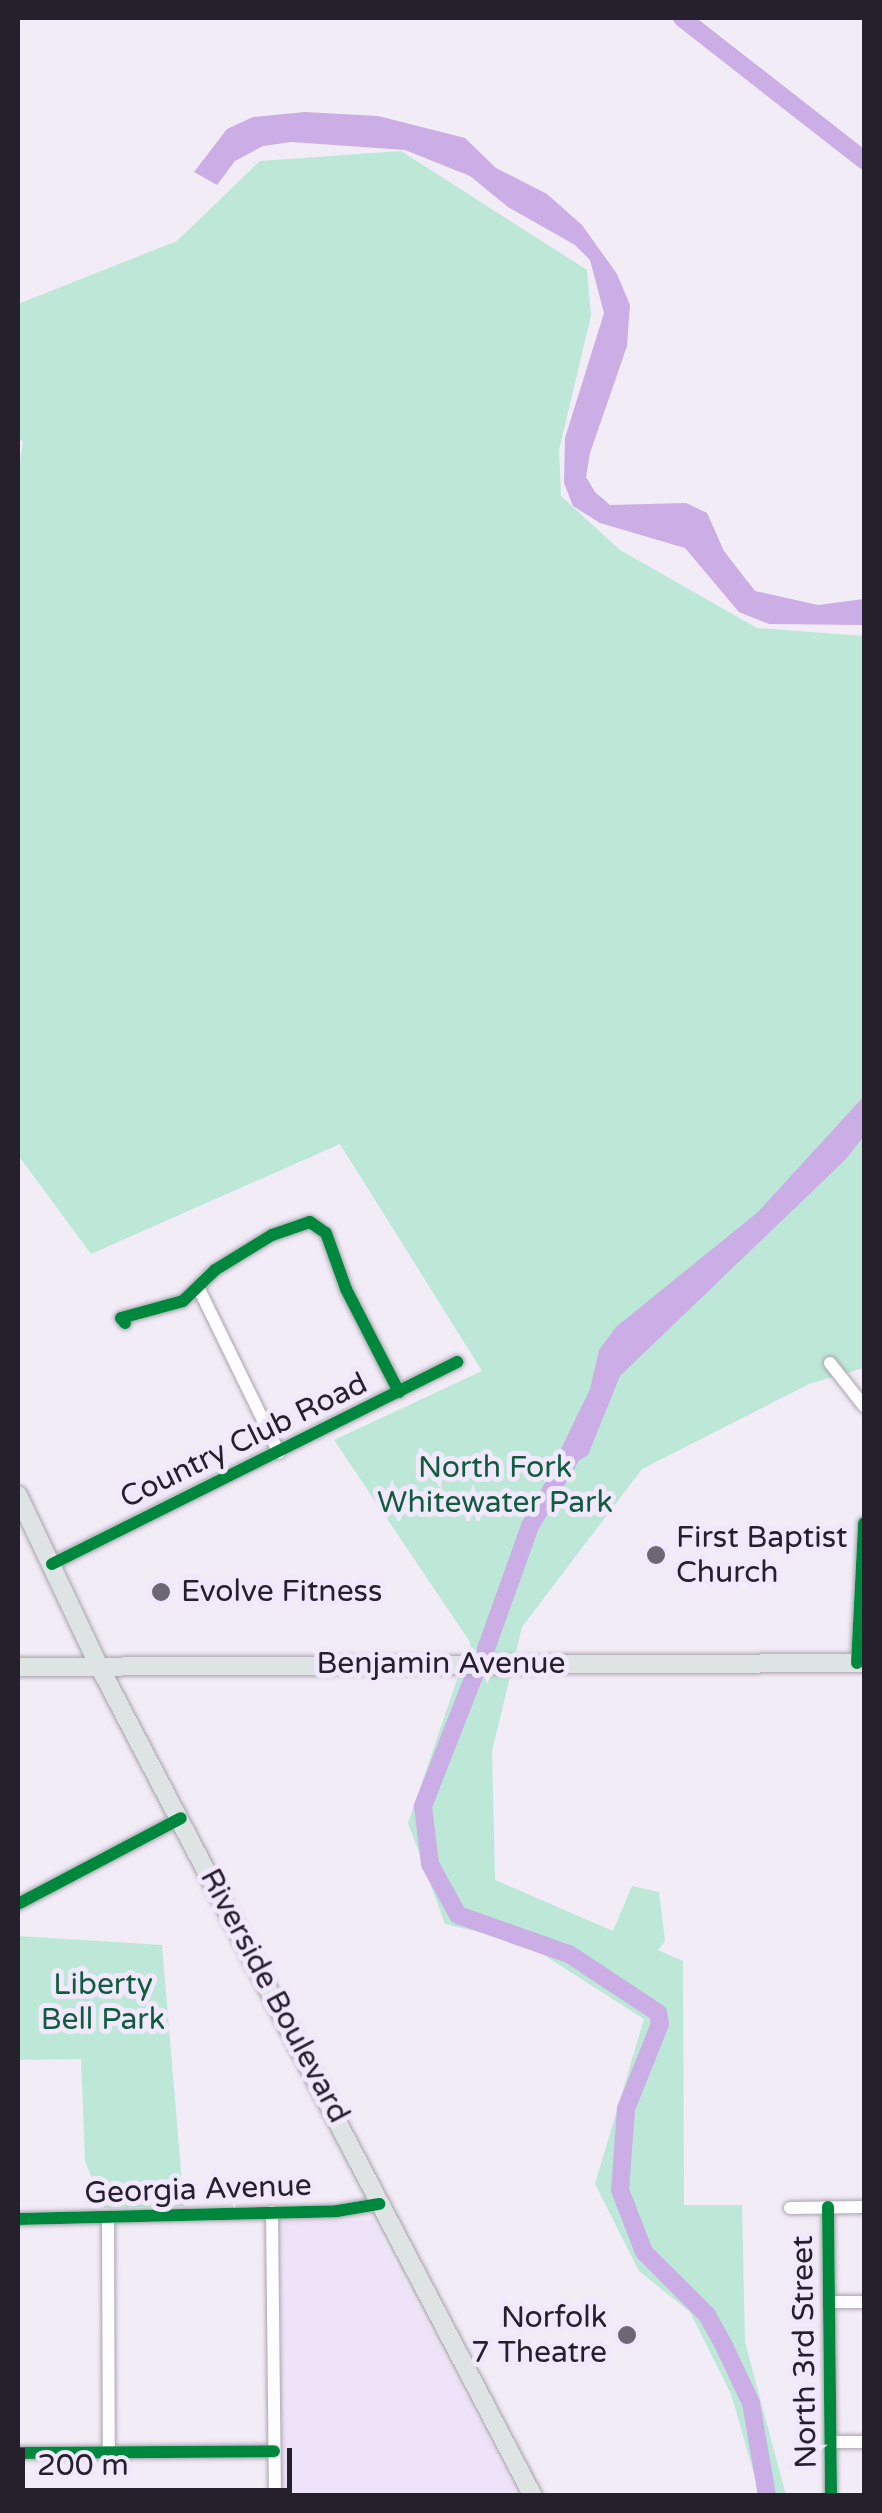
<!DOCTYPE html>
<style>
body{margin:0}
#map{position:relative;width:882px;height:2513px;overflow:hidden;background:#f2ecf7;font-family:"Varela Round",sans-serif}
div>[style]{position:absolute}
.built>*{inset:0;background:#efe3fa}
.green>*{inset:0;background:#bde8d7}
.water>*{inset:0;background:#ccaee6}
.river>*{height:18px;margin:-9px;padding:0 9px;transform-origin:9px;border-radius:9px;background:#ccaee6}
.roads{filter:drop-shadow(0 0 2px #a8a2ad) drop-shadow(0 0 2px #a8a2ad)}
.minor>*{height:12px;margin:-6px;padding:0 6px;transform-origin:6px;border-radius:6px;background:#fdfcfe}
.major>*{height:18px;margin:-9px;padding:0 9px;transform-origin:9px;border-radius:9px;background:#dde4e3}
.cycleway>*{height:12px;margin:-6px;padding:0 6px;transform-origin:6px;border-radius:6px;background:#00873e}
.dots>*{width:28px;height:28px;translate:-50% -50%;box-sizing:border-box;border:5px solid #f2e8fc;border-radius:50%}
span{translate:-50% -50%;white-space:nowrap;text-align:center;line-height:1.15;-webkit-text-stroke:10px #f2e8fc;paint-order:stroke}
.street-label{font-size:30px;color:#26202c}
.park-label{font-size:30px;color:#105c3f}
.poi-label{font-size:30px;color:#26202c}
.left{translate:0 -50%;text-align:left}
.right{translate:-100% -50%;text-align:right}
.frame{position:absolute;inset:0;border:20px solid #26202c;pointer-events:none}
.scale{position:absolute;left:20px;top:2448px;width:272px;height:45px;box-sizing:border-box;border:5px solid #26202c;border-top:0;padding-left:12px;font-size:30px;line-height:35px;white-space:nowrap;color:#26202c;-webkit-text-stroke:8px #f2e8fc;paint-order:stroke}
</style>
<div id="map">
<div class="built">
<div style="clip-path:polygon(372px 2220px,497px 2455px,518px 2495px,282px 2495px,279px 2222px)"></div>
</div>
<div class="green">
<div style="clip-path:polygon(401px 151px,587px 270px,591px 316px,559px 450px,561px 496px,620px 550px,757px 628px,864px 636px,864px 1368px,809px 1384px,642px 1469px,522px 1627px,492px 1751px,495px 1880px,613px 1931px,632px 1886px,659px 1892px,665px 1941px,658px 1950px,683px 1961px,684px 2205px,742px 2205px,745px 2342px,786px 2495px,760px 2495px,731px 2394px,690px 2312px,639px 2271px,595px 2184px,644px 2019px,525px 1943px,445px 1924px,408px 1823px,470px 1642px,334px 1440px,482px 1371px,340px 1144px,91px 1254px,18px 1155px,18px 478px,23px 441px,18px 438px,18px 304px,177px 241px,260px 161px)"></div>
<div style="clip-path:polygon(18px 1936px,162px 1945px,184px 2206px,104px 2208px,85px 2161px,81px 2059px,18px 2060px)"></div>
</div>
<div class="water">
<div style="clip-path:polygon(305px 112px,378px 116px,465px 138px,496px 168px,547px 194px,582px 225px,617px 274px,630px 305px,627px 346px,590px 453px,586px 477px,595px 492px,610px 505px,686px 503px,707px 513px,724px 551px,755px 591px,818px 605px,864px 599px,864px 625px,769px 624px,739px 612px,685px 548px,600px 523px,573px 506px,564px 483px,565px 438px,604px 313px,590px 260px,575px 245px,508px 207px,470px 176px,405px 150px,291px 142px,263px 146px,235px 161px,217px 185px,194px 172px,227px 129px,253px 117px)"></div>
<div style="clip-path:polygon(864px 1096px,864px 1136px,845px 1160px,620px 1376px,588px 1455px,578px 1461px,559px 1453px,590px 1389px,599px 1350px,616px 1327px,758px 1212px)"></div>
</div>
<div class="river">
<div style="left:682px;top:18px;width:231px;rotate:38deg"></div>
<div style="left:486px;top:1649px;width:131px;rotate:-70.3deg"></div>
<div style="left:530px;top:1526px;width:99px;rotate:-59.5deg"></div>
<div style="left:474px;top:1676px;width:140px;rotate:111.4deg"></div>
<div style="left:423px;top:1806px;width:58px;rotate:83.1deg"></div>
<div style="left:430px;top:1864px;width:58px;rotate:61.2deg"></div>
<div style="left:458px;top:1915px;width:118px;rotate:19.4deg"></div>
<div style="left:569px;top:1954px;width:107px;rotate:33.5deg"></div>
<div style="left:658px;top:2013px;width:11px;rotate:80deg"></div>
<div style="left:660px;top:2024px;width:92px;rotate:111.8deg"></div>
<div style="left:626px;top:2109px;width:81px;rotate:94.2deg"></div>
<div style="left:620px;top:2190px;width:66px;rotate:68.8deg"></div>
<div style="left:644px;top:2252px;width:89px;rotate:45deg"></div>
<div style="left:707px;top:2315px;width:38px;rotate:61deg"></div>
<div style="left:725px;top:2348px;width:61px;rotate:64.7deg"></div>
<div style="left:751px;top:2403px;width:94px;rotate:80.2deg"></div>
</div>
<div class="roads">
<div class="minor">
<div style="left:200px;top:1291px;width:180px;rotate:64deg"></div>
<div style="left:125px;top:1323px;width:6px;rotate:-129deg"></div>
<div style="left:121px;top:1318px;width:64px;rotate:-15.3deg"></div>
<div style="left:183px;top:1301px;width:45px;rotate:-44.1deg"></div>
<div style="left:215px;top:1270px;width:67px;rotate:-31.6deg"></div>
<div style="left:272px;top:1235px;width:40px;rotate:-18.9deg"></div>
<div style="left:310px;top:1222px;width:19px;rotate:35deg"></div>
<div style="left:326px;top:1233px;width:59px;rotate:70.3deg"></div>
<div style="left:346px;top:1289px;width:116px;rotate:62.8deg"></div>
<div style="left:830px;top:1363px;width:55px;rotate:51.7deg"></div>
<div style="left:52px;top:1564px;width:453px;rotate:-26.5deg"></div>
<div style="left:857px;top:1663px;width:140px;rotate:-87.1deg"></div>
<div style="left:18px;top:1904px;width:184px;rotate:-27.8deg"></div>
<div style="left:828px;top:2207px;width:289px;rotate:89.4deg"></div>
<div style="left:790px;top:2208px;width:74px;rotate:-0.8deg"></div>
<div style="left:272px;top:2212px;width:284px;rotate:89.4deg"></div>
<div style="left:108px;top:2218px;width:234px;rotate:89.8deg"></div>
<div style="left:18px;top:2219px;width:319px;rotate:-1.4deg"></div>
<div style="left:337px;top:2211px;width:43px;rotate:-9.5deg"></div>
<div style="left:829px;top:2302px;width:35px"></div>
<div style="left:832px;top:2442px;width:32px"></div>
<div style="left:18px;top:2453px;width:256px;rotate:-0.4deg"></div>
</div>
<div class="major">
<div style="left:18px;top:1495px;width:189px;rotate:64.7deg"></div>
<div style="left:99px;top:1666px;width:937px;rotate:62.4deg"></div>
<div style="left:18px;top:1667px;width:846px;rotate:-0.27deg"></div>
</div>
</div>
<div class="cycleway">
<div style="left:125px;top:1323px;width:6px;rotate:-129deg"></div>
<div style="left:121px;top:1318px;width:64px;rotate:-15.3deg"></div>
<div style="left:183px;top:1301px;width:45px;rotate:-44.1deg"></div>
<div style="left:215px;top:1270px;width:67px;rotate:-31.6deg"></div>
<div style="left:272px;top:1235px;width:40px;rotate:-18.9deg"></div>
<div style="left:310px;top:1222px;width:19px;rotate:35deg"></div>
<div style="left:326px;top:1233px;width:59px;rotate:70.3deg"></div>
<div style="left:346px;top:1289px;width:116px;rotate:62.8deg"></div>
<div style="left:52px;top:1564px;width:453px;rotate:-26.5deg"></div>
<div style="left:857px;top:1663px;width:140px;rotate:-87.1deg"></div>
<div style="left:18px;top:1904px;width:184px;rotate:-27.8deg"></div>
<div style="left:828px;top:2207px;width:289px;rotate:89.4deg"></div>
<div style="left:18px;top:2219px;width:319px;rotate:-1.4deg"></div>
<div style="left:337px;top:2211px;width:43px;rotate:-9.5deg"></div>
<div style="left:18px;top:2453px;width:256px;rotate:-0.4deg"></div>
</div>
<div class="dots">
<div style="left:656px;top:1555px;background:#6d6773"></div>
<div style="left:161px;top:1592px;background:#6d6773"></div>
<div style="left:627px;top:2335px;background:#6d6773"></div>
</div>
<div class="street-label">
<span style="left:244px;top:1441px;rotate:-26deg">Country Club Road</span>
<span style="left:441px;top:1664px">Benjamin Avenue</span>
<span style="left:274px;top:1996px;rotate:62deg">Riverside Boulevard</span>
<span style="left:198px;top:2190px;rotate:-2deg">Georgia Avenue</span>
<span style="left:805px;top:2352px;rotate:-91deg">North 3rd Street</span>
</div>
<div class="park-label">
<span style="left:495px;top:1485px">North Fork<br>Whitewater Park</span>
<span style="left:103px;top:2002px">Liberty<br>Bell Park</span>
</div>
<div class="poi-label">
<span class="left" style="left:676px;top:1555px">First Baptist<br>Church</span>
<span class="left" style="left:181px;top:1592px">Evolve Fitness</span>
<span class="right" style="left:607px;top:2335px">Norfolk<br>7 Theatre</span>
</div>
<div class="frame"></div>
<div class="scale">200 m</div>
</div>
